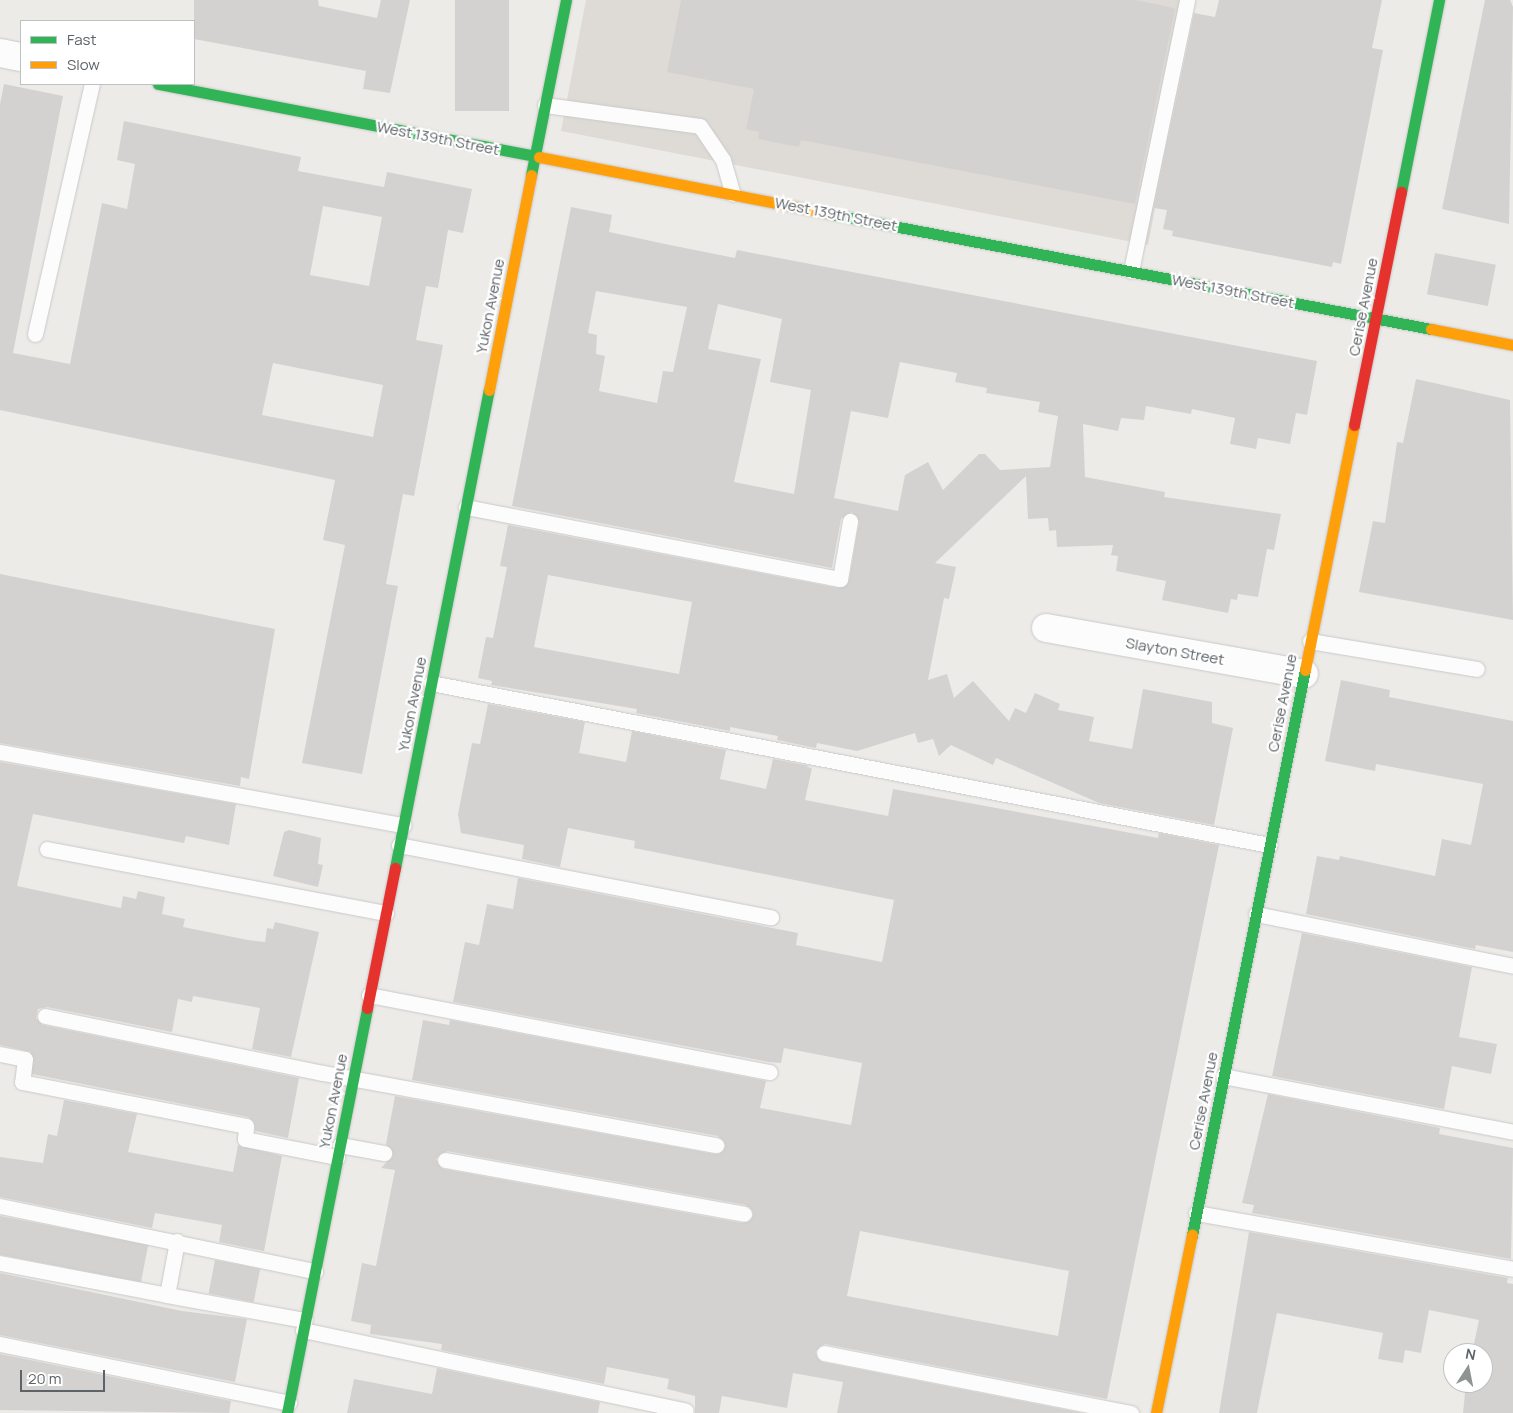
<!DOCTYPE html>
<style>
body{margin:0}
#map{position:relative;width:1513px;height:1413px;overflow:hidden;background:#edebe8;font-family:Manrope,sans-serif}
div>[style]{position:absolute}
.education>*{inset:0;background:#dedbd6}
.building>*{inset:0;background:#d4d2d1;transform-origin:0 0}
.roads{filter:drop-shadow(0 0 1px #c9c9c9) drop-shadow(0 0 1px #c9c9c9)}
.lane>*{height:15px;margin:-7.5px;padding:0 7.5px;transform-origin:7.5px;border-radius:7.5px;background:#fcfcfc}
.street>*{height:28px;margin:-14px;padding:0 14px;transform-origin:14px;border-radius:14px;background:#fcfcfc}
.fast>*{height:11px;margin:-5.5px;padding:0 5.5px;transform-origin:5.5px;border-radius:5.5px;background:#30b455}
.slow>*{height:11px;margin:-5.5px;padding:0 5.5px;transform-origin:5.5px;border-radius:5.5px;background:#ff9f0a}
.jam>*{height:11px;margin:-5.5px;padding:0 5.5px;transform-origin:5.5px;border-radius:5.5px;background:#e5322d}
span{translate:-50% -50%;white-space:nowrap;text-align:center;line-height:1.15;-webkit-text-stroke:4.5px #fff;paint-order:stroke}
.street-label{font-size:15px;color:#5d6367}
.legend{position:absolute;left:20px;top:20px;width:175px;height:65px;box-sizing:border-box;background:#fff;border:1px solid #bec1c2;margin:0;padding:6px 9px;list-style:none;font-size:15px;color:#5d6367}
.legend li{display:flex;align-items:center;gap:10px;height:25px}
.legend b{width:25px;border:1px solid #bec1c2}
.north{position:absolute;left:1443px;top:1343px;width:50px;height:50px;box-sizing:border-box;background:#fff;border:1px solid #bec1c2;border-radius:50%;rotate:11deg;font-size:14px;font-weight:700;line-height:20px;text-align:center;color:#5d6367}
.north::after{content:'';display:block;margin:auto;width:18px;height:22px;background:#8f9394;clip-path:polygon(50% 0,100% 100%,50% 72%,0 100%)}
.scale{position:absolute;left:20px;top:1370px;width:85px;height:22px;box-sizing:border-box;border:2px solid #5d6367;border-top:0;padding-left:6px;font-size:15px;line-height:18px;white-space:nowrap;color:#5d6367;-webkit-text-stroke:4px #fff;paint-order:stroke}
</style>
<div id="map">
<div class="education">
<div style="clip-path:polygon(586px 0,1195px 0,1148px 245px,561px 131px)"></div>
</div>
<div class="building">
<div style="clip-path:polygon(194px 0,318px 0,319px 6px,377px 18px,381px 0,410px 0,390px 93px,363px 89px,366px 71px,194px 39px)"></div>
<div style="left:455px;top:0;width:54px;height:111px"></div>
<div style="clip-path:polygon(681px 0,1136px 0,1170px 7px,1175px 9px,1135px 204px,801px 140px,799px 147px,758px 139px,759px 132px,746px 129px,754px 89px,667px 72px)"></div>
<div style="clip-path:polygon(1219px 0,1382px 0,1372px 48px,1383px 50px,1341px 264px,1333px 262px,1332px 267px,1172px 236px,1173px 231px,1163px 229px,1167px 210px,1154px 208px,1194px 13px,1215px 17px)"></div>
<div style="clip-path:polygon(1485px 0,1510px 0,1513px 7px,1509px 224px,1442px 209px)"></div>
<div style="clip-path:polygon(evenodd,4px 84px,63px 96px,13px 353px,70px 364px,102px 203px,127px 209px,135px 164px,117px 160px,124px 121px,301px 157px,298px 171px,384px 187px,387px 172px,472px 189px,463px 233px,448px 230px,438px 288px,426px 286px,416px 340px,443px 345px,414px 496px,403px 494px,386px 584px,398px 586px,362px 774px,302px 763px,345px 545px,323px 540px,335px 480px,0 410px,0 104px,4px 84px,323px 206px,382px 217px,369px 286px,310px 275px,323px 206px,4px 84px,273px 363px,383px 385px,373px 437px,262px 415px,273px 363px)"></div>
<div style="clip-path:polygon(evenodd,571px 207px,612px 215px,609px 232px,670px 245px,735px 258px,737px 250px,1317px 361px,1307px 415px,1296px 413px,1290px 444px,1258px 438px,1256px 449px,1230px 444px,1235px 418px,1192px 409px,1191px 414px,1146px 406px,1144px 420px,1121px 418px,1118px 431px,1083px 424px,1085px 477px,1165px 492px,1164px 497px,1281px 514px,1274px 550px,1267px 549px,1258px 597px,1238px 594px,1237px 600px,1231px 599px,1228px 613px,1162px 600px,1166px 581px,1116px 571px,1118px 556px,1111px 555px,1113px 545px,1057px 547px,1056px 530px,1049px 531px,1048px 518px,1028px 519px,1026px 476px,935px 563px,956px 567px,949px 599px,944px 598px,928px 680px,947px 674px,954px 698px,973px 681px,1009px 721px,1015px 708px,1026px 713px,1035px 693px,1060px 704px,1058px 710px,1094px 717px,1089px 741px,1132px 749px,1143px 689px,1212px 702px,1212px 723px,1233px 728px,1214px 825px,1099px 803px,996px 758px,993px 765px,951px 745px,939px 756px,933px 739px,918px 743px,915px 733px,857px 751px,817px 743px,816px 748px,777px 740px,778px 736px,730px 727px,730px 731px,636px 713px,637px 709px,491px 685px,492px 681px,478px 678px,486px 637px,493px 638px,507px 567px,500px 566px,508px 525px,838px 588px,849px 581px,859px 522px,852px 512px,841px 519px,832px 568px,512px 506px,571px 207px,596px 291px,687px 307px,673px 372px,663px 371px,657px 403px,599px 391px,605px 356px,596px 354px,597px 335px,588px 333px,596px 291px,571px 207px,718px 304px,782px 319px,770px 382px,811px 390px,794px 494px,734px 482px,761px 359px,708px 349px,718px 304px,571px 207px,900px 362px,957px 373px,955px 382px,987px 388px,986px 393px,1040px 402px,1038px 412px,1058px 416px,1050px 467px,1000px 470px,985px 454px,979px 454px,943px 490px,928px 462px,905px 475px,898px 511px,834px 498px,851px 411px,888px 418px,900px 362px,571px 207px,548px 575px,692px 602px,679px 674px,534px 647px,548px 575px)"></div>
<div style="left:1435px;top:253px;width:62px;height:42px;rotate:11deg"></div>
<div style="clip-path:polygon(1416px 379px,1510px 400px,1513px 620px,1359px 592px,1373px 521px,1385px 523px,1397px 442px,1403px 443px)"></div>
<div style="clip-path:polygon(0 574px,275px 629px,249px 779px,241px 777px,240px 786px,0 743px)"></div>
<div style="clip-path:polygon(1341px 680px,1390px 690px,1389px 697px,1513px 721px,1513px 952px,1476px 945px,1475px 949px,1306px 914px,1317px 856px,1339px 860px,1340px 856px,1435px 876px,1442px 839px,1471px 845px,1483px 784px,1376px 764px,1375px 771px,1325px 761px)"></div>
<div style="clip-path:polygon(evenodd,488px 704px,585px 722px,579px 753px,626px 762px,632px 731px,726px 750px,720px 779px,766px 789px,773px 759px,810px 766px,806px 767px,812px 768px,805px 800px,888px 816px,893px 789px,1158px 838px,1159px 833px,1219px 845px,1107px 1399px,825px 1344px,815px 1352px,822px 1362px,1082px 1413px,837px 1413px,843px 1382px,793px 1373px,787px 1408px,722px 1396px,719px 1413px,695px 1413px,695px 1396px,667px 1389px,669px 1379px,607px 1367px,604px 1384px,441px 1350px,442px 1344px,370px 1334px,371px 1325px,351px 1321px,362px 1263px,376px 1266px,395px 1170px,381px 1168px,393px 1155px,386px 1144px,395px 1096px,714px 1154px,725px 1147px,718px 1136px,412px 1080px,423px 1020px,449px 1025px,450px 1020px,766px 1081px,760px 1108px,851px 1125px,862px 1063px,784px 1048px,781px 1063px,769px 1062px,453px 1002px,465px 942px,479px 945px,487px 904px,513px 909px,518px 878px,798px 933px,796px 945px,882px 962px,894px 900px,634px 848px,635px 841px,568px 828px,560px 867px,522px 859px,524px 845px,461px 833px,458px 814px,472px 743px,480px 744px,488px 704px,447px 1151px,746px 1205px,753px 1216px,742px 1223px,443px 1169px,436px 1159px,447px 1151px,488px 704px,860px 1231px,1069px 1271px,1058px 1336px,847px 1296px,860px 1231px)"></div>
<div style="clip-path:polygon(0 762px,236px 804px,229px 845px,186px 836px,184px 843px,33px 814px,17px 886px,121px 908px,123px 896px,136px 899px,138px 891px,165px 897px,162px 914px,185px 919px,183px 927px,248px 940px,265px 942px,267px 928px,273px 929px,275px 922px,319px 932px,291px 1057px,252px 1049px,260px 1008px,193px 996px,192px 1002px,178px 999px,172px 1032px,47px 1007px,38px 1009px,36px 1018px,43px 1025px,299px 1078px,288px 1138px,255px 1131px,254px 1122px,248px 1117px,32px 1074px,31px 1052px,0 1045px)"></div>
<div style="clip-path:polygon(289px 830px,321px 838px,318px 864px,323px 865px,318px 887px,273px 876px,284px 832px)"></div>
<div style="clip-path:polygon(1302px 933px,1472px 967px,1459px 1037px,1497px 1044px,1491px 1074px,1452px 1066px,1444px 1109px,1272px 1076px)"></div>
<div style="clip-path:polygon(1268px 1094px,1440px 1128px,1439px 1134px,1513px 1148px,1511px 1259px,1252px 1213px,1254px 1205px,1242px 1203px)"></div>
<div style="clip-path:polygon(64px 1100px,137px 1114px,128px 1152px,233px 1172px,238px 1145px,282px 1156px,264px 1251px,219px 1242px,222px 1225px,155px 1213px,152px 1228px,0 1197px,0 1157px,43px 1163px,48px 1134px,57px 1136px)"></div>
<div style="left:0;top:1216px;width:151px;height:38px;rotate:11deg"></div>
<div style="clip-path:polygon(1249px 1232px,1508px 1278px,1507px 1283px,1513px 1284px,1513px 1413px,1463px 1413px,1466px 1383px,1483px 1383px,1483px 1353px,1472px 1353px,1479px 1320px,1429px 1310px,1421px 1353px,1405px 1350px,1403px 1363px,1378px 1359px,1383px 1333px,1277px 1313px,1257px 1413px,1219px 1413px)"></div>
<div style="left:215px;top:1260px;width:46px;height:34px;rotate:11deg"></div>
<div style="clip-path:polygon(0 1273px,182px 1311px,247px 1319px,235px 1382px,0 1335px)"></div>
<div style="clip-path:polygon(0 1354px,231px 1401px,229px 1413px,0 1410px)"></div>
<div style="clip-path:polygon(437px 1368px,600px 1402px,598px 1413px,347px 1413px,354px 1379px,432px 1394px)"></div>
</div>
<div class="roads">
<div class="lane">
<div style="left:545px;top:105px;width:156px;rotate:7.7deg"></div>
<div style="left:700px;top:126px;width:41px;rotate:55.9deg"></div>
<div style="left:723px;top:160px;width:35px;rotate:74deg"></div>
<div style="left:1131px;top:271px;width:277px;rotate:-78.3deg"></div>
<div style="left:35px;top:334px;width:256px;rotate:-77.2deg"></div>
<div style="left:466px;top:507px;width:381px;rotate:10.9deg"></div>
<div style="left:840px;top:579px;width:59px;rotate:-80.2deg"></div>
<div style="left:1310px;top:641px;width:169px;rotate:9.5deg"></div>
<div style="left:431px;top:683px;width:854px;rotate:10.94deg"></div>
<div style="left:0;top:752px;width:410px;rotate:10.3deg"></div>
<div style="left:399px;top:845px;width:379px;rotate:11deg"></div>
<div style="left:47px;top:849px;width:345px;rotate:10.7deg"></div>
<div style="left:1256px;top:914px;width:262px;rotate:11.4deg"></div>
<div style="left:369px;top:995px;width:408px;rotate:10.9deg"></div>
<div style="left:45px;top:1016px;width:284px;rotate:11.6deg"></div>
<div style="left:323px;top:1073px;width:400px;rotate:10.4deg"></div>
<div style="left:0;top:1054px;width:25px;rotate:11deg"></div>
<div style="left:25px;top:1059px;width:23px;rotate:97deg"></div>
<div style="left:22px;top:1082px;width:228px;rotate:11.1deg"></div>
<div style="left:246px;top:1126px;width:13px;rotate:94deg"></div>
<div style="left:245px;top:1139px;width:94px;rotate:11.1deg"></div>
<div style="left:1223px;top:1076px;width:295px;rotate:10.9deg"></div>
<div style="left:340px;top:1145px;width:45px;rotate:10.3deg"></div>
<div style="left:445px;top:1160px;width:304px;rotate:10.2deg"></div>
<div style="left:0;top:1206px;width:322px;rotate:11.7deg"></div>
<div style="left:1196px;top:1213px;width:322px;rotate:10deg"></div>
<div style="left:177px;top:1241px;width:55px;rotate:100.5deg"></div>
<div style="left:167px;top:1295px;width:140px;rotate:10.3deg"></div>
<div style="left:0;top:1263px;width:170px;rotate:10.8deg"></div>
<div style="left:303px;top:1330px;width:391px;rotate:11.9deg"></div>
<div style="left:0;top:1344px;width:295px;rotate:11.5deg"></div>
<div style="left:824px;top:1353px;width:313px;rotate:11.1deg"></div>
</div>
<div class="street">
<div style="left:0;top:53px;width:21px;rotate:11deg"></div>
<div style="left:1046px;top:628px;width:262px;rotate:10.1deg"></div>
</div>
<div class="fast">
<div style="left:158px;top:84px;width:388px;rotate:10.8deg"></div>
<div style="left:531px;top:175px;width:178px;rotate:-78.7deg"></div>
<div style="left:1401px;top:192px;width:196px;rotate:-78.8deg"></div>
<div style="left:831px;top:214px;width:611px;rotate:10.85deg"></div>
<div style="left:395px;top:868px;width:487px;rotate:-78.9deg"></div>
<div style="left:1192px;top:1235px;width:576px;rotate:-78.69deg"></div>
<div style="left:287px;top:1413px;width:413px;rotate:-78.8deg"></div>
</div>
<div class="slow">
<div style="left:539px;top:157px;width:298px;rotate:11deg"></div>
<div style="left:1431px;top:329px;width:84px;rotate:11deg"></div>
<div style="left:489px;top:390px;width:219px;rotate:-78.9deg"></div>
<div style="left:1305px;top:670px;width:250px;rotate:-78.7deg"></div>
<div style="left:1156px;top:1413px;width:182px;rotate:-78.6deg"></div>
</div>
<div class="jam">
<div style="left:1354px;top:425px;width:238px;rotate:-78.6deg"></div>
<div style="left:367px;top:1008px;width:143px;rotate:-78.7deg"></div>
</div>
</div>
<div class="street-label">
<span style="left:438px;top:138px;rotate:11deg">West 139th Street</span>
<span style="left:836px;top:214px;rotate:11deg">West 139th Street</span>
<span style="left:1233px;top:291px;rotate:11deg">West 139th Street</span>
<span style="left:490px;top:306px;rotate:-79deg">Yukon Avenue</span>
<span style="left:1363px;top:307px;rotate:-79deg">Cerise Avenue</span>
<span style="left:1175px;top:651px;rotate:10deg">Slayton Street</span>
<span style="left:1282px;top:703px;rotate:-79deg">Cerise Avenue</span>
<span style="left:412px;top:704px;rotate:-79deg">Yukon Avenue</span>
<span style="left:333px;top:1101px;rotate:-79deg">Yukon Avenue</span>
<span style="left:1203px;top:1101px;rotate:-79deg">Cerise Avenue</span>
</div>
<ul class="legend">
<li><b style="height:6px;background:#30b455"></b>Fast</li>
<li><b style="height:6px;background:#ff9f0a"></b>Slow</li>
</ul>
<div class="north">N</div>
<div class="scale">20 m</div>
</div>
